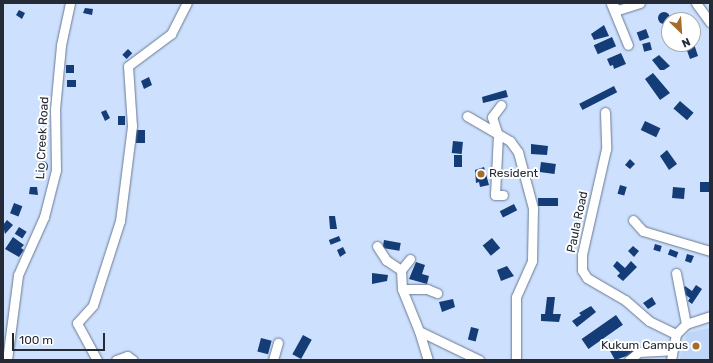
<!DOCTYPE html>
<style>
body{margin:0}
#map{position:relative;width:713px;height:363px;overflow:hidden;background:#cde0fd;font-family:Rubik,sans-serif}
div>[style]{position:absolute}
.built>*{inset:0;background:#bfd6f9}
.building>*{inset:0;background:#143c77;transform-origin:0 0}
.round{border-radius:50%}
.roads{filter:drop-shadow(0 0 1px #687992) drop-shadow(0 0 1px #687992)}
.minor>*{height:9px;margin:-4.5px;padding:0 4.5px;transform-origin:4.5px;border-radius:4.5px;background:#fff}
.dots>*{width:11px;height:11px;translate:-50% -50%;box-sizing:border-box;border:2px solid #fff;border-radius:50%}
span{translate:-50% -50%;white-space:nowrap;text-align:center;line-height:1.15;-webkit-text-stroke:4px #fff;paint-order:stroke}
.street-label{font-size:12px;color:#242b36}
.poi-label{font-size:12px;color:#242b36}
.left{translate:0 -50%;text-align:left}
.right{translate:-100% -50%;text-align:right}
.frame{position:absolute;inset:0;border:4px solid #242b36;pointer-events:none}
.north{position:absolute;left:661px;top:12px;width:40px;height:40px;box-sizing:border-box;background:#fff;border:1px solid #a7aaaf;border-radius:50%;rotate:155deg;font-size:11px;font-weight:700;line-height:16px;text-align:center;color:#242b36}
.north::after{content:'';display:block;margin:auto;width:14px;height:18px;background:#a56d2a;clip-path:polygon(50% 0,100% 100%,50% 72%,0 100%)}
.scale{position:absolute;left:12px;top:333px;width:93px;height:18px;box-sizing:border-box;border:2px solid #242b36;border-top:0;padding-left:5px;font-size:12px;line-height:14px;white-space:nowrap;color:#242b36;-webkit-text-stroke:3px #fff;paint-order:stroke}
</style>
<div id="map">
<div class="built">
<div style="clip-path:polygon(710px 328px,710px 360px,679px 360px,687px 333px)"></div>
</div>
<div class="building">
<div style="clip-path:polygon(85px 8px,93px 9px,92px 15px,83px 13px)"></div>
<div style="clip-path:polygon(19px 10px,25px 13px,22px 19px,16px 15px)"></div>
<div class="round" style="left:658px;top:12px;width:12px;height:12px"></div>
<div style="clip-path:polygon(604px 25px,609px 36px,594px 40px,591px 34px)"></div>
<div style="left:646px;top:29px;width:9px;height:10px;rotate:69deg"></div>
<div style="left:612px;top:37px;width:10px;height:20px;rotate:66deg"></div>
<div style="left:650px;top:42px;width:8px;height:8px;rotate:76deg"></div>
<div style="clip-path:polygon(694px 44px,698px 56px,690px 59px,685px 45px)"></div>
<div style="left:128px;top:49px;width:6px;height:8px;rotate:45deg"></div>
<div style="clip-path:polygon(621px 53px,626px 64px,614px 69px,613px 65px,610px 66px,607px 59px)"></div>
<div style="clip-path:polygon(659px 55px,670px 66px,664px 70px,660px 70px,652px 60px)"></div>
<div style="left:66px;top:65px;width:8px;height:8px"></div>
<div style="clip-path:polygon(653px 73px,670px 93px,660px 100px,645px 79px)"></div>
<div style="clip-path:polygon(149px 77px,152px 85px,144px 89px,141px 81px)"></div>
<div style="left:67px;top:80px;width:9px;height:7px"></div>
<div style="left:614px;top:86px;width:7px;height:39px;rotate:63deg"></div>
<div style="clip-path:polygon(506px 90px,508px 97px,483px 103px,482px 97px)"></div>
<div style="left:680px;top:101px;width:18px;height:10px;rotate:41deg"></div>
<div style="clip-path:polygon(106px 110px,110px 118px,105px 121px,101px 112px)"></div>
<div style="left:118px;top:116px;width:7px;height:9px"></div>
<div style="left:645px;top:121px;width:17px;height:10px;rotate:25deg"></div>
<div style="left:136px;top:130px;width:9px;height:13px"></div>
<div style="left:453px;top:141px;width:10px;height:12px;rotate:6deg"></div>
<div style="clip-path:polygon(531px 144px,548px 146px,547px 155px,531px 154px)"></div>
<div style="clip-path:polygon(667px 150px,677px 164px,669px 170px,660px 156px)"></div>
<div style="left:462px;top:155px;width:12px;height:8px;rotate:90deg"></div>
<div style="clip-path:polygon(630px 159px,635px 164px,630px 169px,625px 165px)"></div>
<div class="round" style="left:36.5px;top:160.5px;width:11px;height:11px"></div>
<div style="left:541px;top:162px;width:15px;height:10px;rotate:8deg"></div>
<div style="clip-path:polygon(484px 167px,489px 185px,480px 187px,479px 182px,476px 183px,475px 170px)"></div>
<div style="left:710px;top:182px;width:10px;height:10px;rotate:90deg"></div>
<div style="left:620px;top:185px;width:7px;height:9px;rotate:16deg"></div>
<div style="clip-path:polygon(30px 187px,37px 187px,38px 195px,29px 194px)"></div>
<div style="left:673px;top:187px;width:12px;height:11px;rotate:5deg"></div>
<div style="left:538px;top:198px;width:20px;height:8px"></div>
<div style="left:14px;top:203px;width:9px;height:11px;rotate:21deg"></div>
<div style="left:514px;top:204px;width:7px;height:16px;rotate:63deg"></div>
<div style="clip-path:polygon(329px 216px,335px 216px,337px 229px,330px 229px)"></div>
<div style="clip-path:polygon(7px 220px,13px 225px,5px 234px,3px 225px)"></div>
<div style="left:19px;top:227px;width:9px;height:8px;rotate:32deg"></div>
<div style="left:339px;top:236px;width:5px;height:11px;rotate:68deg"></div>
<div style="clip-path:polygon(13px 237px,24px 245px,21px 248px,24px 250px,19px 257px,5px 249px)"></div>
<div style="left:492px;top:238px;width:13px;height:12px;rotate:51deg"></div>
<div style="left:384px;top:240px;width:17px;height:8px;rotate:10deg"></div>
<div style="left:655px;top:244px;width:7px;height:6px;rotate:16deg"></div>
<div style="clip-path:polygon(633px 246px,639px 251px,634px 257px,628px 251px)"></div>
<div style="clip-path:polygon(343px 247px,346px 253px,340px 257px,337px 250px)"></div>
<div style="left:670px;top:249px;width:9px;height:6px;rotate:21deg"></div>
<div style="clip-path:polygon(687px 254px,694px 256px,691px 263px,685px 261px)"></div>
<div style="clip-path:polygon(617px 261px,625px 268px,631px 261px,637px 267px,623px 281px,617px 276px,620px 273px,613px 266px)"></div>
<div style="clip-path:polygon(416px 262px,425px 265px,422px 274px,429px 276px,427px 284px,409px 279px)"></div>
<div style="clip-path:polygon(507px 266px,514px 276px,501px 281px,497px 270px)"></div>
<div style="clip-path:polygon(372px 273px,388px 275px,387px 281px,372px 284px)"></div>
<div style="clip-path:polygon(696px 285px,702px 289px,692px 304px,688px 301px,690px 298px,681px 292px,685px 286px,692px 291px)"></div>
<div style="clip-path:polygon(547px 297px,555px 297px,553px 314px,561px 314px,559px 322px,541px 321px,541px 314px,545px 314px)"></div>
<div style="clip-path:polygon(652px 297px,656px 304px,648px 309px,643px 303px)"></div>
<div style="clip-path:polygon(453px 299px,455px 307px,442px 312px,439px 302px)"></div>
<div style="clip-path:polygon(591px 306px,596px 312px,577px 327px,572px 321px,581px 315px,579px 313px)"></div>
<div style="left:616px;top:315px;width:12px;height:42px;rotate:55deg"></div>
<div style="left:471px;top:327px;width:8px;height:13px;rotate:14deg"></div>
<div style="left:303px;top:335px;width:10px;height:22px;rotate:29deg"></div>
<div style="left:261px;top:338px;width:11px;height:14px;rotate:15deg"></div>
<div style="clip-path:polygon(628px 342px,636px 353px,615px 360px,610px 351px)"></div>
</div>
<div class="roads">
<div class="minor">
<div style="left:696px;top:3px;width:24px;rotate:54deg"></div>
<div style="left:611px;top:4px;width:9px;rotate:41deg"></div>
<div style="left:618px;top:10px;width:23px;rotate:-18deg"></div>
<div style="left:612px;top:6px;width:42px;rotate:67.7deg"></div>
<div style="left:501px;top:105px;width:15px;rotate:127deg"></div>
<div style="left:492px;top:117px;width:19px;rotate:72deg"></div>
<div style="left:498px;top:135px;width:60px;rotate:92.9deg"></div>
<div style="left:495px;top:195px;width:8px"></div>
<div style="left:605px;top:112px;width:37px;rotate:88deg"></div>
<div style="left:606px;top:149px;width:109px;rotate:102.8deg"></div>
<div style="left:582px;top:255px;width:15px;rotate:90deg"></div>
<div style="left:582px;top:270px;width:9px;rotate:58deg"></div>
<div style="left:587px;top:278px;width:44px;rotate:30.1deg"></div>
<div style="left:625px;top:300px;width:32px;rotate:41deg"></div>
<div style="left:649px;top:321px;width:30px;rotate:26deg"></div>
<div style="left:467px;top:116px;width:50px;rotate:30.2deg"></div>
<div style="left:510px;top:141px;width:14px;rotate:54deg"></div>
<div style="left:518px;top:152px;width:58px;rotate:75deg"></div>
<div style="left:533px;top:208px;width:53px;rotate:91.1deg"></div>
<div style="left:532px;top:261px;width:39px;rotate:114deg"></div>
<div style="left:516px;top:297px;width:63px;rotate:90deg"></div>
<div style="left:633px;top:220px;width:15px;rotate:48deg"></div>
<div style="left:643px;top:231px;width:70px;rotate:16.6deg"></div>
<div style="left:377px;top:246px;width:17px;rotate:57deg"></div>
<div style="left:386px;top:260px;width:18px;rotate:34deg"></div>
<div style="left:410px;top:259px;width:14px;rotate:129deg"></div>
<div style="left:401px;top:270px;width:19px;rotate:87deg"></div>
<div style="left:402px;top:289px;width:45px;rotate:68deg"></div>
<div style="left:419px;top:331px;width:67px;rotate:25.8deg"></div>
<div style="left:676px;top:273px;width:52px;rotate:78.9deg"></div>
<div style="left:402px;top:289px;width:25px"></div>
<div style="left:427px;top:289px;width:11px;rotate:22deg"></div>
<div style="left:419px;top:331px;width:30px;rotate:73deg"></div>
<div style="left:7px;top:360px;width:86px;rotate:-82.6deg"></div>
<div style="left:18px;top:275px;width:64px;rotate:-65.9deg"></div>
<div style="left:44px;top:217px;width:49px;rotate:-75.7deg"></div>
<div style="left:56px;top:170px;width:61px;rotate:-90.9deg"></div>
<div style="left:55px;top:109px;width:64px;rotate:-84.6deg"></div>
<div style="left:61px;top:45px;width:43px;rotate:-77.9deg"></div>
<div style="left:97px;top:360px;width:42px;rotate:-118.4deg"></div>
<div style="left:77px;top:323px;width:24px;rotate:-48deg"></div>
<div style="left:93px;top:305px;width:88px;rotate:-72.2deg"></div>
<div style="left:120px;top:221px;width:96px;rotate:-82.8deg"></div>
<div style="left:132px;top:126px;width:60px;rotate:-93.8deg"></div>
<div style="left:128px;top:66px;width:54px;rotate:-36.7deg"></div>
<div style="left:171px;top:34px;width:35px;rotate:-63deg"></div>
<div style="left:116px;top:360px;width:12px;rotate:-20deg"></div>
<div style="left:127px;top:356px;width:7px;rotate:34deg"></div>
<div style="left:273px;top:360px;width:18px;rotate:-74deg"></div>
<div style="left:629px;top:360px;width:13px;rotate:-39deg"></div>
<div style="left:639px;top:352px;width:33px;rotate:-3deg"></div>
<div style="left:671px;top:360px;width:26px;rotate:-79deg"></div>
<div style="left:676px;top:334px;width:14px;rotate:-45deg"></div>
<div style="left:686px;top:324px;width:25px;rotate:-18deg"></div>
</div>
</div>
<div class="dots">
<div style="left:481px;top:174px;background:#a56d2a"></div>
<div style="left:696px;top:346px;background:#a56d2a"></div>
</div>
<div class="street-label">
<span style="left:43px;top:138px;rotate:-87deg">Lio Creek Road</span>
<span style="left:578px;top:222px;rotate:-78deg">Paula Road</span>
</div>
<div class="poi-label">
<span class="left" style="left:489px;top:174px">Resident</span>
<span class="right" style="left:688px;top:346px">Kukum Campus</span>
</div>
<div class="frame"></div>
<div class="north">N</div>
<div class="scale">100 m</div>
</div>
